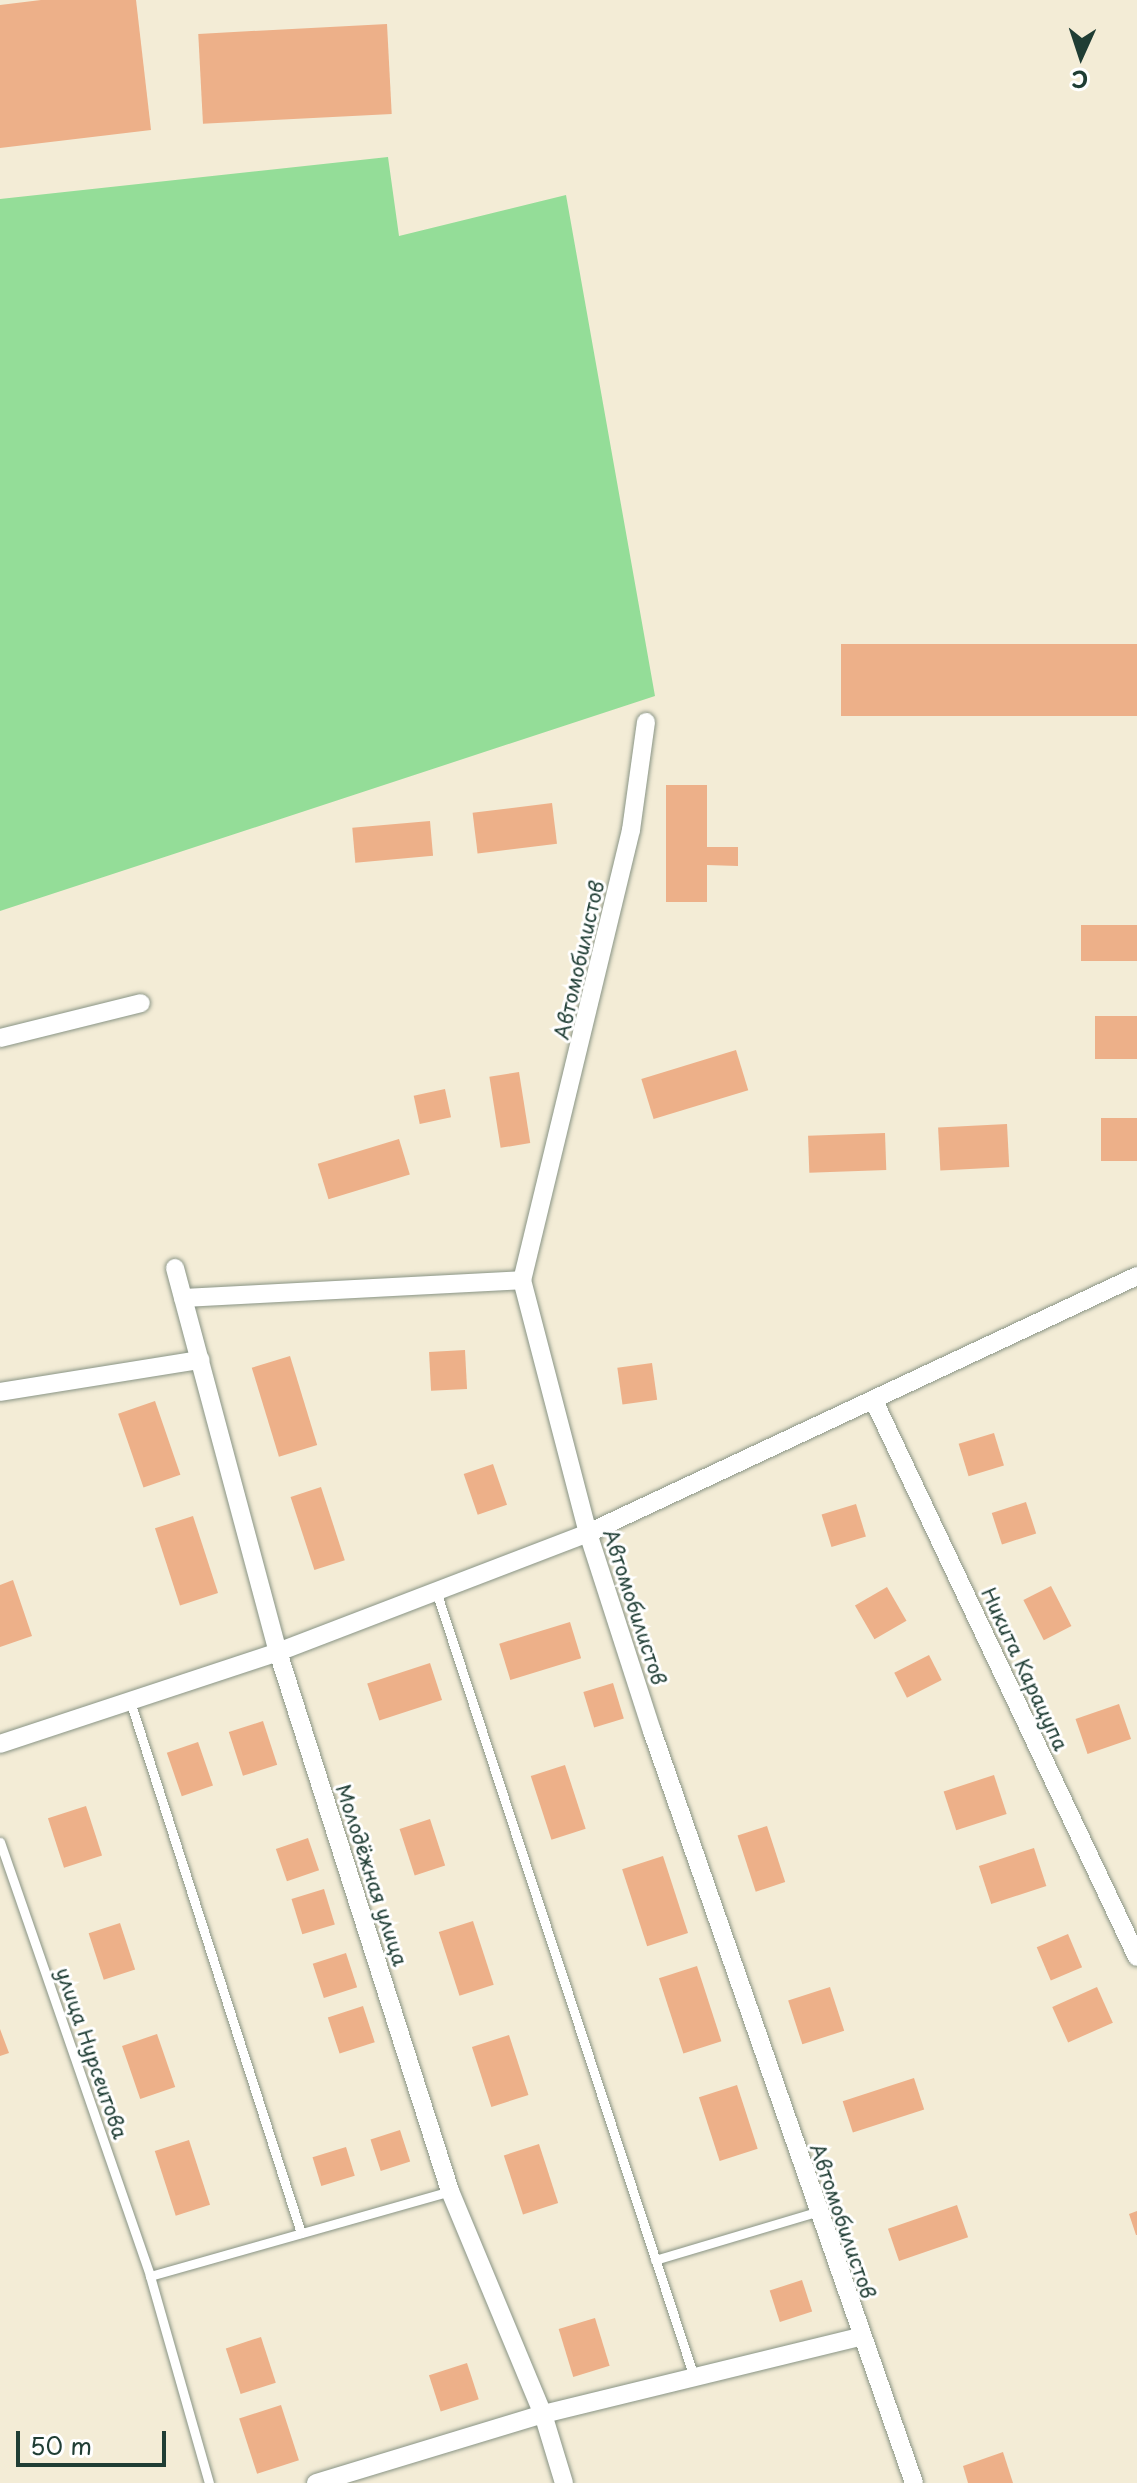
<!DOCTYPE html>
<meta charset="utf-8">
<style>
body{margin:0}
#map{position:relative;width:1137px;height:2483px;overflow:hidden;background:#f3ecd6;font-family:"Playpen Sans",sans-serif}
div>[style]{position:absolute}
.green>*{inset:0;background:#94dd98}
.building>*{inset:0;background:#edb089;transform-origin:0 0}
.roads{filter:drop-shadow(0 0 2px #899485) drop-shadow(0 0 2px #899485)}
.service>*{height:9px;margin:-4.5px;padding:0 4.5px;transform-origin:4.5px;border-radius:4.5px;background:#fff}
.minor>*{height:18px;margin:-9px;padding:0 9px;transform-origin:9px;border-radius:9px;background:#fff}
span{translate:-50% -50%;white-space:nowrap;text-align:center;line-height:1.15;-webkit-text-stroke:6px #fff;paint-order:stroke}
.street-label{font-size:20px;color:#1f3d34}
.north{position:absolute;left:1041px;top:16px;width:80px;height:80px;-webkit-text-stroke:6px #fff;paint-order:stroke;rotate:183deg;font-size:22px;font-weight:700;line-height:32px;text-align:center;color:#1f3d34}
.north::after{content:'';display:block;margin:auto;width:28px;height:36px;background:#1f3d34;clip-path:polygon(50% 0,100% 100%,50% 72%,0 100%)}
.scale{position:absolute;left:16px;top:2431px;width:150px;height:36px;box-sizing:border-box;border:4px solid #1f3d34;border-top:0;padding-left:10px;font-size:24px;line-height:28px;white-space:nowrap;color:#1f3d34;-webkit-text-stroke:6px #fff;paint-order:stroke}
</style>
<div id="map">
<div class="green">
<div style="clip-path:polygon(388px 157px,399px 236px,566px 195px,655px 696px,0 911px,0 199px)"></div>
</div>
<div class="building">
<div style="clip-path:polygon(41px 0,136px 0,151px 130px,0 148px,0 5px)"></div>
<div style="left:387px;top:24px;width:90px;height:189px;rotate:87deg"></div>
<div style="left:1137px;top:644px;width:72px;height:296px;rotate:90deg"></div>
<div style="clip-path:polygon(666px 785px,707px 785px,707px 847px,738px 847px,738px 866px,707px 865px,707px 902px,666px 902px)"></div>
<div style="left:552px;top:803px;width:41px;height:80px;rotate:83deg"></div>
<div style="left:430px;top:821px;width:35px;height:78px;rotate:85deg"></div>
<div style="left:1137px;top:925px;width:36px;height:56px;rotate:90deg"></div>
<div style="left:1137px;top:1016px;width:43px;height:42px;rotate:90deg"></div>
<div style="left:736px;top:1050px;width:42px;height:99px;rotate:73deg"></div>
<div style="left:519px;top:1072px;width:72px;height:30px;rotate:81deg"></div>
<div style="left:445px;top:1089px;width:29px;height:32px;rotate:78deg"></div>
<div style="left:1137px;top:1118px;width:43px;height:36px;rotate:90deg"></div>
<div style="left:1007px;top:1124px;width:43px;height:69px;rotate:87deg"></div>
<div style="left:885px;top:1133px;width:37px;height:77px;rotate:88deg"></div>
<div style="left:399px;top:1139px;width:37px;height:85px;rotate:73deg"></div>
<div style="left:465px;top:1350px;width:39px;height:36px;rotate:87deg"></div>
<div style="left:290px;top:1356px;width:93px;height:40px;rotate:73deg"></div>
<div style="left:652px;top:1363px;width:37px;height:35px;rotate:82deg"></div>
<div style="left:155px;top:1401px;width:78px;height:39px;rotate:71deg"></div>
<div style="left:994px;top:1433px;width:34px;height:37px;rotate:73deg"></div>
<div style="left:493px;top:1464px;width:43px;height:31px;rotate:71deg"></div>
<div style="left:321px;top:1487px;width:77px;height:32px;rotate:72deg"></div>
<div style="left:1026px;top:1502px;width:33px;height:36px;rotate:72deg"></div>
<div style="left:856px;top:1504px;width:34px;height:36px;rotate:73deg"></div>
<div style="left:193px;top:1516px;width:81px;height:40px;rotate:72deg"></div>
<div style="clip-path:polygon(13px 1580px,32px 1636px,0 1647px,0 1585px)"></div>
<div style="left:1051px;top:1586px;width:45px;height:31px;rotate:63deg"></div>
<div style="left:887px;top:1587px;width:39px;height:37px;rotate:60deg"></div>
<div style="left:570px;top:1622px;width:38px;height:74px;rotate:73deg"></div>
<div style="left:929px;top:1655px;width:28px;height:39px;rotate:63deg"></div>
<div style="left:430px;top:1663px;width:39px;height:66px;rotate:72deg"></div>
<div style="left:613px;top:1683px;width:37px;height:31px;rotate:73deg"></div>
<div style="left:1119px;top:1704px;width:37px;height:46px;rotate:71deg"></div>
<div style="left:263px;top:1721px;width:46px;height:36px;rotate:72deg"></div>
<div style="left:198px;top:1742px;width:46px;height:33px;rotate:71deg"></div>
<div style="left:565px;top:1765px;width:67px;height:36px;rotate:72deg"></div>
<div style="left:994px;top:1775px;width:41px;height:53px;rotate:72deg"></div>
<div style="left:86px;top:1806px;width:52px;height:40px;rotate:72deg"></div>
<div style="left:430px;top:1819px;width:49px;height:32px;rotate:72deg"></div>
<div style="left:767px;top:1826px;width:59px;height:31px;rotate:72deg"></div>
<div style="left:308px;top:1838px;width:34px;height:34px;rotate:71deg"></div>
<div style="left:1034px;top:1848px;width:40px;height:58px;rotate:72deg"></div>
<div style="left:663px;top:1856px;width:81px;height:43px;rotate:72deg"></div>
<div style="left:324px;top:1889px;width:37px;height:34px;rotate:73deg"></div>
<div style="left:473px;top:1921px;width:67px;height:36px;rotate:72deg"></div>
<div style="left:120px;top:1923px;width:49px;height:33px;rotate:72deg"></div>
<div style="left:1068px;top:1934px;width:36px;height:34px;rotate:67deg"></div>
<div style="left:346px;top:1953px;width:36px;height:35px;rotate:72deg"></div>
<div style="left:697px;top:1966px;width:79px;height:40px;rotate:72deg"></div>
<div style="left:830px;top:1987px;width:46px;height:44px;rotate:72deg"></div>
<div style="left:1097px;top:1987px;width:39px;height:49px;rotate:66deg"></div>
<div style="left:363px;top:2006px;width:38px;height:37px;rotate:72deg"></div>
<div style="clip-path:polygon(0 2029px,9px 2053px,0 2056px)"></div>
<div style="left:157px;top:2034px;width:56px;height:37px;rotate:71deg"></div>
<div style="left:509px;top:2035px;width:63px;height:39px;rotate:72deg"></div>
<div style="left:914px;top:2078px;width:33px;height:75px;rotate:72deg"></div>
<div style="left:737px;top:2085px;width:67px;height:40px;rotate:72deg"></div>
<div style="left:400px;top:2130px;width:33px;height:31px;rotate:72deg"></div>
<div style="left:189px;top:2140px;width:68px;height:36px;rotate:72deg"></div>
<div style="left:539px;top:2144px;width:62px;height:37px;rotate:72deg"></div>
<div style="left:346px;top:2147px;width:30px;height:35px;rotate:73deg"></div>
<div style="left:957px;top:2205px;width:34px;height:73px;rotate:71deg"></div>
<div style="clip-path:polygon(1137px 2211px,1137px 2235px,1136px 2235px,1129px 2214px)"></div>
<div style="left:802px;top:2280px;width:33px;height:34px;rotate:72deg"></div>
<div style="left:595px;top:2318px;width:50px;height:38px;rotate:73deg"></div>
<div style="left:261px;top:2337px;width:48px;height:37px;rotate:72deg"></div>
<div style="left:467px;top:2363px;width:38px;height:40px;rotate:72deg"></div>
<div style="left:281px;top:2405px;width:58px;height:44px;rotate:72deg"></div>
<div style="clip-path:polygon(1003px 2452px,1013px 2483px,968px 2483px,963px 2466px)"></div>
</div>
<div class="roads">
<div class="service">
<div style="left:436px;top:1591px;width:827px;rotate:71.83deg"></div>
<div style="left:130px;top:1701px;width:559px;rotate:72.18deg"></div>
<div style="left:0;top:1842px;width:459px;rotate:70.9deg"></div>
<div style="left:150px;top:2276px;width:312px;rotate:-15.8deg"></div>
<div style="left:655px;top:2260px;width:168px;rotate:-16.6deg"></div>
<div style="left:150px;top:2276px;width:215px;rotate:74.1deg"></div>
</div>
<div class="minor">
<div style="left:646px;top:722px;width:109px;rotate:97.9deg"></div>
<div style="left:631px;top:830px;width:463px;rotate:103.6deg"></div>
<div style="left:522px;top:1280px;width:261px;rotate:75.4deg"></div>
<div style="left:588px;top:1533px;width:208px;rotate:72.1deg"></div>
<div style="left:652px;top:1731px;width:796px;rotate:70.79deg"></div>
<div style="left:0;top:1038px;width:145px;rotate:-13.9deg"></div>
<div style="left:175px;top:1268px;width:398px;rotate:75deg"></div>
<div style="left:278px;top:1652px;width:566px;rotate:72.3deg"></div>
<div style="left:450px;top:2191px;width:242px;rotate:67.4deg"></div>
<div style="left:543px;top:2414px;width:72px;rotate:73.1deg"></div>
<div style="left:183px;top:1298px;width:339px;rotate:-3deg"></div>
<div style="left:0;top:1392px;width:203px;rotate:-9.1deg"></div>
<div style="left:874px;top:1401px;width:615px;rotate:64.68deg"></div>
<div style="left:0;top:1744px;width:293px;rotate:-18.3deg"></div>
<div style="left:278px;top:1652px;width:332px;rotate:-21deg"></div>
<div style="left:588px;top:1533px;width:606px;rotate:-25.09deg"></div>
<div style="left:316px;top:2483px;width:237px;rotate:-16.9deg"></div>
<div style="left:543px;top:2414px;width:325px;rotate:-13.7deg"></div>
</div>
</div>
<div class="street-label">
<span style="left:579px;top:960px;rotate:-77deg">Автомобилистов</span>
<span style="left:635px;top:1607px;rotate:72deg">Автомобилистов</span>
<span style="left:1025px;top:1669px;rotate:65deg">Никита Карацупа</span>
<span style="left:372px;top:1875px;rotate:72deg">Молодёжная улица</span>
<span style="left:92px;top:2053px;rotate:71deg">улица Нурсеитова</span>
<span style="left:843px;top:2221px;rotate:71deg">Автомобилистов</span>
</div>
<div class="north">С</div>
<div class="scale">50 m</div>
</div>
